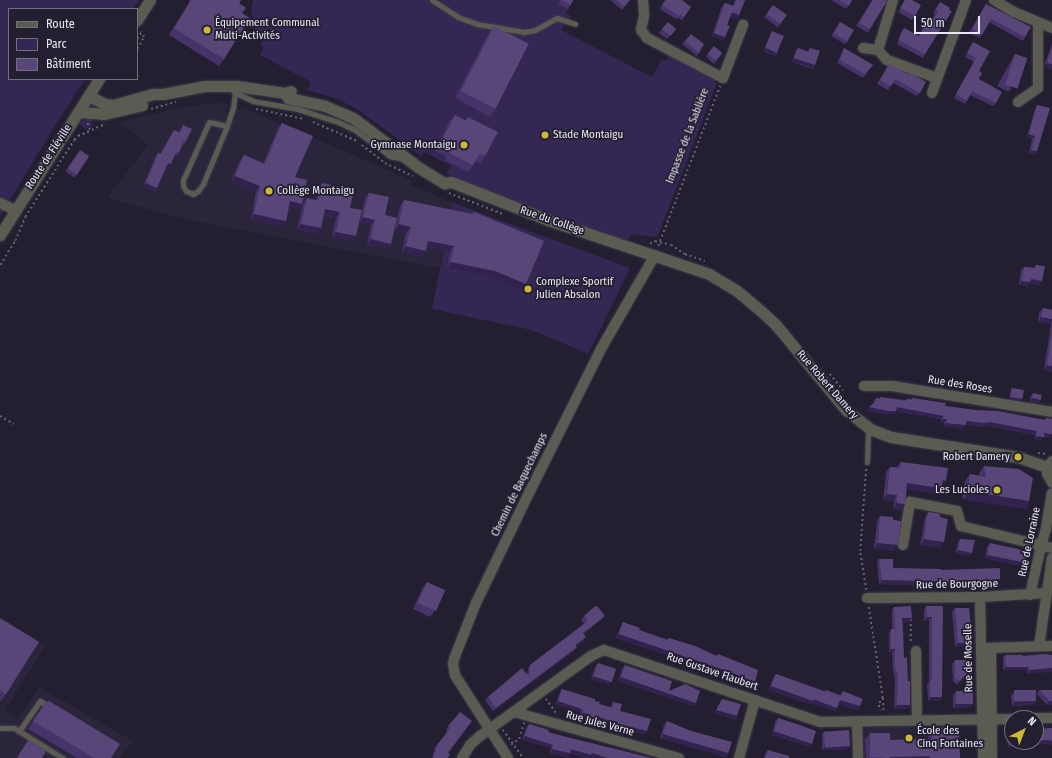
<!DOCTYPE html>
<meta charset="utf-8">
<style>
body{margin:0}
#map{position:relative;width:1052px;height:758px;overflow:hidden;background:#231f30;font-family:"Fira Sans Condensed",sans-serif}
div>[style]{position:absolute}
.built>*{inset:0;background:#2b253c}
.green>*{inset:0;background:#352754}
.path>*{height:1.5px;margin-top:-0.75px;transform-origin:0;background:repeating-linear-gradient(90deg,#656171 0 2px,transparent 0 5px)}
.roads{filter:drop-shadow(0 0 1px #3f3b4b) drop-shadow(0 0 1px #3f3b4b)}
.service>*{height:5px;margin:-2.5px;padding:0 2.5px;transform-origin:2.5px;border-radius:2.5px;background:#5c5b52}
.minor>*{height:10px;margin:-5px;padding:0 5px;transform-origin:5px;border-radius:5px;background:#5c5b52}
.tertiary>*{height:11px;margin:-5.5px;padding:0 5.5px;transform-origin:5.5px;border-radius:5.5px;background:#5c5b52}
.wall>*{inset:0;background:#46336a;transform-origin:0 0}
.shaded-wall>*{inset:0;background:#31234d;transform-origin:0 0}
.building>*{inset:0;background:#584679;transform-origin:0 0}
.dots>*{width:11px;height:11px;translate:-50% -50%;box-sizing:border-box;border:2px solid #231f30;border-radius:50%}
span{translate:-50% -50%;white-space:nowrap;text-align:center;line-height:1.15;-webkit-text-stroke:3.5px #231f30;paint-order:stroke}
.poi-label{font-size:11px;color:#eae7f3}
.left{translate:0 -50%;text-align:left}
.right{translate:-100% -50%;text-align:right}
.street-label{font-size:11px;color:#eae7f3}
.legend{position:absolute;left:8px;top:8px;width:130px;height:72px;box-sizing:border-box;background:#231f30;border:1px solid #736f7e;margin:0;padding:5px 7px;list-style:none;font-size:12px;color:#eae7f3}
.legend li{display:flex;align-items:center;gap:8px;height:20px}
.legend b{width:20px;border:1px solid #736f7e}
.north{position:absolute;left:1004px;top:710px;width:40px;height:40px;box-sizing:border-box;background:#231f30;border:1px solid #736f7e;border-radius:50%;rotate:42deg;font-size:11px;font-weight:700;line-height:16px;text-align:center;color:#eae7f3}
.north::after{content:'';display:block;margin:auto;width:14px;height:18px;background:#cdb938;clip-path:polygon(50% 0,100% 100%,50% 72%,0 100%)}
.scale{position:absolute;left:914px;top:16px;width:66px;height:18px;box-sizing:border-box;border:2px solid #eae7f3;border-top:0;padding-left:5px;font-size:12px;line-height:14px;white-space:nowrap;color:#eae7f3;-webkit-text-stroke:3px #231f30;paint-order:stroke}
</style>
<div id="map">
<div class="built">
<div style="clip-path:polygon(223px 102px,228px 104px,225px 113px,234px 117px,238px 109px,244px 108px,411px 180px,409px 184px,453px 203px,439px 268px,188px 220px,107px 198px,148px 145px,119px 122px,184px 107px)"></div>
<div style="clip-path:polygon(0 618px,46px 645px,5px 710px,18px 719px,39px 687px,133px 741px,120px 758px,0 758px)"></div>
<div style="clip-path:polygon(927px 726px,930px 728px,930px 726px,949px 726px,955px 758px,864px 758px,864px 727px)"></div>
</div>
<div class="green">
<div style="clip-path:polygon(0 0,139px 0,133px 9px,9px 9px,9px 79px,85px 79px,61px 116px,0 216px)"></div>
<div style="clip-path:polygon(253px 0,559px 0,569px 8px,566px 13px,571px 16px,561px 30px,652px 77px,662px 59px,666px 61px,669px 55px,715px 79px,716px 85px,658px 235px,655px 237px,632px 234px,627px 241px,521px 205px,467px 183px,447px 173px,451px 166px,424px 152px,421px 156px,357px 109px,335px 98px,307px 90px,311px 82px,260px 55px,263px 49px,257px 36px,251px 11px)"></div>
<div style="clip-path:polygon(91px 118px,92px 127px,86px 129px,78px 123px)"></div>
<div style="clip-path:polygon(453px 203px,630px 268px,588px 354px,532px 330px,432px 309px)"></div>
</div>
<div class="path">
<div style="left:137px;top:39px;width:8px;rotate:-60deg"></div>
<div style="left:137px;top:49px;width:14px;rotate:-60deg"></div>
<div style="left:144px;top:37px;width:6px;rotate:-121deg"></div>
<div style="left:151px;top:109px;width:26px;rotate:-16deg"></div>
<div style="left:256px;top:109px;width:50px;rotate:11.5deg"></div>
<div style="left:313px;top:122px;width:48px;rotate:23.4deg"></div>
<div style="left:88px;top:123px;width:7px;rotate:74deg"></div>
<div style="left:362px;top:145px;width:29px;rotate:38deg"></div>
<div style="left:385px;top:163px;width:31px;rotate:25deg"></div>
<div style="left:449px;top:193px;width:58px;rotate:21.3deg"></div>
<div style="left:650px;top:244px;width:6px;rotate:-31deg"></div>
<div style="left:655px;top:241px;width:16px;rotate:14deg"></div>
<div style="left:671px;top:245px;width:17px;rotate:33deg"></div>
<div style="left:685px;top:254px;width:21px;rotate:19deg"></div>
<div style="left:658px;top:246px;width:172px;rotate:-68.8deg"></div>
<div style="left:0;top:265px;width:28px;rotate:-58deg"></div>
<div style="left:15px;top:241px;width:26px;rotate:-67deg"></div>
<div style="left:25px;top:217px;width:91px;rotate:-57.5deg"></div>
<div style="left:74px;top:140px;width:6px;rotate:-45deg"></div>
<div style="left:78px;top:136px;width:30px;rotate:-24deg"></div>
<div style="left:830px;top:374px;width:21px;rotate:51deg"></div>
<div style="left:0;top:416px;width:16px;rotate:30deg"></div>
<div style="left:1038px;top:453px;width:8px;rotate:7deg"></div>
<div style="left:866px;top:590px;width:39px;rotate:-99deg"></div>
<div style="left:860px;top:551px;width:83px;rotate:-85.9deg"></div>
<div style="left:869px;top:607px;width:91px;rotate:81.2deg"></div>
<div style="left:883px;top:697px;width:9px;rotate:117deg"></div>
<div style="left:879px;top:705px;width:6px;rotate:72deg"></div>
<div style="left:911px;top:619px;width:24px;rotate:90deg"></div>
<div style="left:883px;top:698px;width:14px;rotate:86deg"></div>
<div style="left:546px;top:699px;width:19px;rotate:54deg"></div>
<div style="left:503px;top:730px;width:34px;rotate:54deg"></div>
<div style="left:511px;top:745px;width:10px;rotate:-37deg"></div>
<div style="left:519px;top:739px;width:17px;rotate:-73deg"></div>
</div>
<div class="roads">
<div class="service">
<div style="left:432px;top:0;width:31px;rotate:33deg"></div>
<div style="left:458px;top:17px;width:20px;rotate:20deg"></div>
<div style="left:477px;top:24px;width:48px;rotate:9.7deg"></div>
<div style="left:524px;top:32px;width:11px;rotate:-10deg"></div>
<div style="left:535px;top:30px;width:25px;rotate:-29deg"></div>
<div style="left:557px;top:18px;width:19px;rotate:18deg"></div>
<div style="left:234px;top:92px;width:21px;rotate:25deg"></div>
<div style="left:253px;top:101px;width:46px;rotate:10.1deg"></div>
<div style="left:298px;top:109px;width:40px;rotate:18deg"></div>
<div style="left:336px;top:121px;width:21px;rotate:25deg"></div>
<div style="left:355px;top:130px;width:44px;rotate:36.6deg"></div>
<div style="left:390px;top:156px;width:14px;rotate:12deg"></div>
<div style="left:227px;top:126px;width:18px;rotate:-167deg"></div>
<div style="left:209px;top:122px;width:64px;rotate:114.1deg"></div>
<div style="left:183px;top:180px;width:6px;rotate:90deg"></div>
<div style="left:183px;top:186px;width:6px;rotate:59deg"></div>
<div style="left:186px;top:191px;width:8px;rotate:23deg"></div>
<div style="left:193px;top:194px;width:6px;rotate:-31deg"></div>
<div style="left:198px;top:191px;width:9px;rotate:-54deg"></div>
<div style="left:203px;top:184px;width:63px;rotate:-67.5deg"></div>
<div style="left:227px;top:126px;width:19px;rotate:-72deg"></div>
<div style="left:233px;top:108px;width:22px;rotate:-82deg"></div>
<div style="left:867px;top:462px;width:28px;rotate:-88deg"></div>
<div style="left:868px;top:434px;width:5px;rotate:-68deg"></div>
<div style="left:0;top:728px;width:14px"></div>
<div style="left:14px;top:728px;width:57px;rotate:31.5deg"></div>
<div style="left:19px;top:731px;width:37px;rotate:-55deg"></div>
<div style="left:40px;top:701px;width:12px;rotate:31deg"></div>
</div>
<div class="minor">
<div style="left:643px;top:0;width:16px;rotate:86deg"></div>
<div style="left:644px;top:16px;width:14px;rotate:102deg"></div>
<div style="left:641px;top:30px;width:10px;rotate:53deg"></div>
<div style="left:647px;top:38px;width:86px;rotate:27.8deg"></div>
<div style="left:723px;top:78px;width:57px;rotate:-69.3deg"></div>
<div style="left:994px;top:0;width:23px;rotate:31deg"></div>
<div style="left:1014px;top:12px;width:41px;rotate:22.8deg"></div>
<div style="left:863px;top:48px;width:15px;rotate:8deg"></div>
<div style="left:878px;top:50px;width:52px;rotate:-73.3deg"></div>
<div style="left:878px;top:50px;width:13px;rotate:48deg"></div>
<div style="left:887px;top:60px;width:53px;rotate:19.8deg"></div>
<div style="left:932px;top:93px;width:99px;rotate:-69.9deg"></div>
<div style="left:1018px;top:102px;width:24px;rotate:-35deg"></div>
<div style="left:1038px;top:88px;width:65px;rotate:-90deg"></div>
<div style="left:0;top:203px;width:17px;rotate:25deg"></div>
<div style="left:864px;top:386px;width:28px"></div>
<div style="left:892px;top:386px;width:162px;rotate:9.2deg"></div>
<div style="left:903px;top:545px;width:44px;rotate:-80.8deg"></div>
<div style="left:910px;top:502px;width:48px;rotate:10.8deg"></div>
<div style="left:957px;top:511px;width:16px;rotate:75deg"></div>
<div style="left:961px;top:526px;width:94px;rotate:13.6deg"></div>
<div style="left:1030px;top:595px;width:50px;rotate:-77.3deg"></div>
<div style="left:1041px;top:546px;width:18px;rotate:-74deg"></div>
<div style="left:1046px;top:529px;width:36px;rotate:-81deg"></div>
<div style="left:980px;top:597px;width:161px;rotate:88.9deg"></div>
<div style="left:867px;top:598px;width:113px;rotate:-0.5deg"></div>
<div style="left:980px;top:597px;width:67px;rotate:-3.4deg"></div>
<div style="left:1039px;top:646px;width:89px;rotate:-81.6deg"></div>
<div style="left:986px;top:648px;width:66px;rotate:-1.7deg"></div>
<div style="left:991px;top:648px;width:110px;rotate:89.5deg"></div>
<div style="left:916px;top:651px;width:70px;rotate:89.2deg"></div>
<div style="left:514px;top:712px;width:171px;rotate:15.6deg"></div>
<div style="left:1036px;top:718px;width:16px"></div>
<div style="left:857px;top:722px;width:36px;rotate:88deg"></div>
<div style="left:462px;top:758px;width:15px;rotate:-58deg"></div>
<div style="left:470px;top:745px;width:13px;rotate:-42deg"></div>
<div style="left:480px;top:736px;width:137px;rotate:-35.8deg"></div>
<div style="left:591px;top:656px;width:14px;rotate:-25deg"></div>
<div style="left:604px;top:650px;width:228px;rotate:18.4deg"></div>
<div style="left:820px;top:722px;width:192px;rotate:-0.9deg"></div>
<div style="left:508px;top:758px;width:98px;rotate:-122.6deg"></div>
<div style="left:455px;top:675px;width:11px;rotate:-100deg"></div>
<div style="left:453px;top:664px;width:5px;rotate:-79deg"></div>
<div style="left:454px;top:659px;width:60px;rotate:-68.6deg"></div>
<div style="left:476px;top:603px;width:124px;rotate:-64.3deg"></div>
<div style="left:530px;top:491px;width:159px;rotate:-63.4deg"></div>
<div style="left:601px;top:349px;width:108px;rotate:-60.1deg"></div>
<div style="left:739px;top:758px;width:60px;rotate:-74.6deg"></div>
</div>
<div class="tertiary">
<div style="left:137px;top:20px;width:24px;rotate:-57deg"></div>
<div style="left:285px;top:93px;width:6px;rotate:59deg"></div>
<div style="left:288px;top:98px;width:38px;rotate:12deg"></div>
<div style="left:325px;top:106px;width:30px;rotate:23deg"></div>
<div style="left:353px;top:118px;width:81px;rotate:37deg"></div>
<div style="left:418px;top:167px;width:31px;rotate:32deg"></div>
<div style="left:444px;top:183px;width:7px;rotate:-8deg"></div>
<div style="left:451px;top:182px;width:104px;rotate:21.4deg"></div>
<div style="left:548px;top:220px;width:170px;rotate:18.5deg"></div>
<div style="left:709px;top:274px;width:31px;rotate:31deg"></div>
<div style="left:736px;top:290px;width:33px;rotate:40deg"></div>
<div style="left:761px;top:311px;width:21px;rotate:43deg"></div>
<div style="left:776px;top:325px;width:110px;rotate:50.5deg"></div>
<div style="left:846px;top:410px;width:31px;rotate:38deg"></div>
<div style="left:870px;top:429px;width:22px;rotate:21deg"></div>
<div style="left:891px;top:437px;width:129px;rotate:8.9deg"></div>
<div style="left:1018px;top:457px;width:31px;rotate:19deg"></div>
<div style="left:89px;top:96px;width:18px;rotate:27deg"></div>
<div style="left:105px;top:104px;width:8px;rotate:7deg"></div>
<div style="left:113px;top:105px;width:41px;rotate:-15.4deg"></div>
<div style="left:153px;top:94px;width:10px"></div>
<div style="left:163px;top:94px;width:43px;rotate:-10.8deg"></div>
<div style="left:205px;top:86px;width:31px"></div>
<div style="left:236px;top:86px;width:49px;rotate:8.1deg"></div>
<div style="left:285px;top:93px;width:6px;rotate:-18deg"></div>
<div style="left:78px;top:112px;width:26px;rotate:4deg"></div>
<div style="left:104px;top:114px;width:39px;rotate:-13deg"></div>
<div style="left:0;top:235px;width:185px;rotate:-57.6deg"></div>
<div style="left:1052px;top:461px;width:8px;rotate:130deg"></div>
<div style="left:1047px;top:467px;width:6px;rotate:90deg"></div>
<div style="left:1047px;top:473px;width:10px;rotate:61deg"></div>
</div>
</div>
<div class="wall">
<div style="clip-path:polygon(188px 0,241px 0,239px 3px,242px 13px,224px 59px,219px 66px,169px 35px,190px 1px)"></div>
<div style="clip-path:polygon(560px 0,573px 0,568px 9px,558px 4px)"></div>
<div style="clip-path:polygon(610px 0,630px 0,622px 10px)"></div>
<div style="clip-path:polygon(665px 0,691px 7px,682px 20px,678px 18px,676px 19px,660px 9px)"></div>
<div style="clip-path:polygon(735px 0,745px 0,739px 15px,737px 19px,730px 16px,727px 25px,725px 37px,723px 40px,712px 36px,722px 6px,725px 3px,733px 6px)"></div>
<div style="clip-path:polygon(831px 0,852px 0,846px 9px)"></div>
<div style="clip-path:polygon(872px 0,885px 0,870px 29px,868px 33px,856px 26px)"></div>
<div style="clip-path:polygon(905px 0,912px 0,915px 16px,912px 20px,898px 12px)"></div>
<div style="clip-path:polygon(940px 2px,950px 8px,923px 58px,897px 44px,901px 32px,904px 28px,919px 36px,926px 23px,929px 25px,935px 14px,933px 13px)"></div>
<div style="clip-path:polygon(986px 4px,1025px 37px,1023px 41px,989px 22px,980px 38px,969px 33px)"></div>
<div style="left:773px;top:5px;width:17px;height:15px;rotate:36deg"></div>
<div style="clip-path:polygon(840px 22px,848px 41px,845px 44px,831px 36px)"></div>
<div style="clip-path:polygon(494px 26px,495px 110px,490px 117px,455px 98px,489px 33px)"></div>
<div style="clip-path:polygon(662px 29px,673px 32px,667px 39px,659px 33px)"></div>
<div style="clip-path:polygon(772px 31px,778px 52px,776px 56px,764px 52px,770px 35px)"></div>
<div style="clip-path:polygon(685px 41px,699px 53px,697px 56px,682px 44px)"></div>
<div style="clip-path:polygon(973px 42px,979px 71px,979px 79px,996px 103px,993px 106px,970px 95px,965px 104px,954px 98px,974px 62px,965px 57px)"></div>
<div style="clip-path:polygon(1052px 44px,1052px 69px,1044px 66px)"></div>
<div style="clip-path:polygon(798px 48px,808px 51px,810px 48px,815px 65px,813px 69px,792px 62px,795px 52px)"></div>
<div style="clip-path:polygon(844px 48px,873px 65px,863px 78px,837px 63px,842px 52px)"></div>
<div style="clip-path:polygon(722px 53px,714px 64px,706px 57px,708px 54px)"></div>
<div style="clip-path:polygon(1015px 54px,1011px 88px,1009px 92px,997px 86px)"></div>
<div style="clip-path:polygon(889px 64px,920px 93px,917px 96px,893px 83px,888px 90px,877px 84px)"></div>
<div style="clip-path:polygon(1037px 105px,1035px 155px,1029px 153px,1032px 139px,1027px 137px,1035px 109px)"></div>
<div style="clip-path:polygon(455px 115px,465px 120px,468px 117px,485px 156px,480px 163px,476px 161px,468px 172px,444px 160px,446px 156px,435px 151px,449px 122px)"></div>
<div style="clip-path:polygon(282px 123px,302px 204px,298px 209px,289px 207px,286px 221px,282px 226px,251px 220px,256px 192px,231px 181px,240px 161px,244px 155px,263px 164px,278px 128px)"></div>
<div style="clip-path:polygon(183px 125px,186px 141px,184px 145px,182px 144px,179px 153px,176px 156px,174px 155px,171px 164px,168px 168px,166px 167px,155px 191px,143px 186px,156px 156px,158px 153px,160px 154px,174px 130px,179px 132px)"></div>
<div style="left:80px;top:150px;width:11px;height:26px;rotate:34deg"></div>
<div style="clip-path:polygon(322px 183px,350px 208px,352px 241px,332px 237px,336px 218px,324px 215px,321px 228px,317px 234px,297px 230px,303px 204px,307px 198px,316px 200px,318px 188px)"></div>
<div style="clip-path:polygon(369px 193px,385px 215px,387px 249px,367px 245px,371px 225px,360px 223px,365px 198px)"></div>
<div style="clip-path:polygon(404px 200px,472px 214px,474px 212px,526px 284px,522px 290px,491px 277px,447px 268px,450px 252px,427px 247px,422px 257px,402px 252px,406px 233px,395px 230px,400px 206px)"></div>
<div style="clip-path:polygon(1036px 265px,1040px 285px,1030px 283px,1028px 286px,1019px 285px,1021px 270px,1024px 267px,1034px 268px)"></div>
<div style="clip-path:polygon(1043px 308px,1052px 310px,1052px 372px,1044px 370px,1051px 324px,1038px 322px,1039px 313px)"></div>
<div style="clip-path:polygon(1012px 388px,1021px 400px,1009px 399px,1011px 390px)"></div>
<div style="clip-path:polygon(1033px 393px,1041px 400px,1039px 403px,1030px 402px,1030px 397px)"></div>
<div style="clip-path:polygon(880px 397px,906px 400px,907px 399px,911px 399px,912px 398px,945px 406px,975px 410px,1044px 420px,1046px 418px,1050px 437px,1044px 437px,1041px 440px,1034px 439px,1035px 435px,988px 426px,980px 427px,966px 424px,963px 429px,944px 426px,944px 423px,941px 422px,941px 419px,896px 411px,894px 414px,885px 414px,867px 411px,873px 404px,874px 401px,876px 398px,879px 398px)"></div>
<div style="clip-path:polygon(901px 462px,942px 486px,937px 494px,907px 489px,905px 504px,901px 510px,893px 509px,894px 501px,883px 500px,886px 472px,890px 467px,897px 467px)"></div>
<div style="clip-path:polygon(984px 466px,1024px 508px,962px 498px,965px 481px,970px 474px,980px 476px,979px 473px)"></div>
<div style="clip-path:polygon(928px 512px,940px 517px,940px 548px,920px 545px,925px 518px)"></div>
<div style="clip-path:polygon(880px 516px,894px 551px,874px 548px,877px 521px)"></div>
<div style="clip-path:polygon(960px 539px,972px 553px,969px 556px,955px 553px,958px 542px)"></div>
<div style="clip-path:polygon(990px 543px,1025px 567px,985px 558px,987px 547px)"></div>
<div style="clip-path:polygon(879px 559px,893px 568px,941px 570px,998px 583px,962px 586px,879px 584px,877px 562px)"></div>
<div style="clip-path:polygon(427px 582px,434px 612px,430px 617px,413px 609px,423px 587px)"></div>
<div style="clip-path:polygon(926px 606px,942px 606px,942px 697px,940px 701px,928px 701px,927px 684px,929px 681px,929px 621px,924px 621px,924px 610px)"></div>
<div style="clip-path:polygon(894px 607px,912px 618px,909px 622px,903px 622px,904px 658px,910px 705px,907px 709px,894px 709px,895px 679px,893px 671px,892px 653px,889px 653px,889px 633px,891px 629px,892px 629px,892px 610px)"></div>
<div style="clip-path:polygon(955px 608px,966px 647px,955px 647px,952px 612px)"></div>
<div style="clip-path:polygon(584px 616px,602px 619px,584px 634px,584px 641px,576px 646px,574px 651px,493px 711px,485px 700px,488px 697px,527px 674px,528px 669px,530px 665px,584px 624px,581px 620px)"></div>
<div style="clip-path:polygon(0 618px,6px 694px,1px 701px,0 700px)"></div>
<div style="clip-path:polygon(623px 622px,639px 630px,667px 640px,669px 638px,716px 656px,718px 654px,752px 686px,719px 672px,616px 638px,621px 626px)"></div>
<div style="clip-path:polygon(1046px 654px,1027px 674px,1027px 670px,1003px 670px,1003px 658px,1005px 655px,1023px 656px)"></div>
<div style="clip-path:polygon(955px 660px,970px 677px,964px 677px,957px 685px,953px 681px,952px 664px)"></div>
<div style="clip-path:polygon(598px 663px,610px 684px,591px 679px,595px 667px)"></div>
<div style="clip-path:polygon(625px 665px,669px 691px,696px 703px,694px 706px,618px 681px,622px 669px)"></div>
<div style="clip-path:polygon(776px 674px,825px 691px,826px 690px,840px 695px,843px 691px,860px 706px,858px 710px,838px 704px,837px 708px,835px 711px,811px 703px,810px 704px,769px 690px,773px 678px)"></div>
<div style="clip-path:polygon(562px 689px,595px 701px,599px 704px,611px 707px,613px 702px,620px 711px,647px 731px,644px 734px,606px 725px,606px 723px,594px 720px,593px 722px,585px 720px,586px 718px,581px 716px,580px 712px,556px 704px,560px 692px)"></div>
<div style="clip-path:polygon(1039px 690px,1052px 705px,1047px 705px,1037px 694px)"></div>
<div style="clip-path:polygon(956px 692px,973px 704px,971px 707px,953px 708px,953px 695px)"></div>
<div style="clip-path:polygon(1014px 692px,1036px 701px,1033px 705px,1012px 706px,1011px 695px)"></div>
<div style="clip-path:polygon(46px 702px,111px 758px,77px 758px,28px 729px)"></div>
<div style="clip-path:polygon(460px 712px,448px 753px,448px 758px,432px 758px,435px 747px,448px 732px,446px 730px)"></div>
<div style="clip-path:polygon(778px 718px,810px 747px,772px 735px,775px 722px)"></div>
<div style="clip-path:polygon(667px 721px,726px 757px,660px 738px,664px 725px)"></div>
<div style="clip-path:polygon(529px 724px,548px 732px,589px 757px,589px 758px,587px 758px,570px 753px,568px 757px,550px 753px,551px 748px,522px 740px,526px 728px)"></div>
<div style="clip-path:polygon(933px 728px,960px 758px,866px 758px,865px 740px,870px 733px,890px 740px,928px 739px,929px 734px)"></div>
<div style="clip-path:polygon(1010px 730px,1043px 744px,1008px 747px,1007px 733px)"></div>
<div style="clip-path:polygon(824px 731px,847px 750px,822px 750px,822px 734px)"></div>
<div style="clip-path:polygon(768px 750px,789px 758px,764px 758px,765px 754px)"></div>
</div>
<div class="shaded-wall">
<div style="clip-path:polygon(732px 12px,739px 15px,737px 19px,729px 16px)"></div>
<div style="left:714px;top:33px;width:12px;height:4px;rotate:20deg"></div>
<div style="left:766px;top:48px;width:13px;height:4px;rotate:18deg"></div>
<div style="left:794px;top:58px;width:22px;height:4px;rotate:18deg"></div>
<div style="clip-path:polygon(1047px 63px,1052px 64px,1052px 69px,1044px 66px)"></div>
<div style="clip-path:polygon(1029px 134px,1035px 136px,1032px 139px,1027px 137px)"></div>
<div style="clip-path:polygon(1032px 150px,1037px 151px,1035px 155px,1029px 153px)"></div>
<div style="clip-path:polygon(168px 163px,171px 164px,168px 168px,166px 167px)"></div>
<div style="clip-path:polygon(235px 176px,260px 186px,256px 192px,231px 181px)"></div>
<div style="clip-path:polygon(146px 183px,157px 188px,155px 191px,143px 186px)"></div>
<div style="clip-path:polygon(290px 201px,302px 204px,298px 209px,287px 207px)"></div>
<div style="clip-path:polygon(325px 209px,340px 212px,336px 218px,321px 214px)"></div>
<div style="clip-path:polygon(254px 214px,286px 221px,282px 226px,251px 220px)"></div>
<div style="clip-path:polygon(363px 217px,375px 220px,371px 225px,360px 223px)"></div>
<div style="clip-path:polygon(301px 224px,321px 228px,317px 234px,297px 230px)"></div>
<div style="clip-path:polygon(399px 224px,411px 227px,406px 233px,395px 230px)"></div>
<div style="clip-path:polygon(336px 232px,356px 236px,352px 241px,332px 237px)"></div>
<div style="clip-path:polygon(371px 239px,391px 244px,387px 249px,367px 245px)"></div>
<div style="clip-path:polygon(428px 241px,454px 246px,450px 252px,424px 247px)"></div>
<div style="clip-path:polygon(406px 246px,426px 251px,422px 257px,402px 252px)"></div>
<div style="clip-path:polygon(451px 262px,495px 271px,526px 284px,522px 290px,491px 277px,447px 268px)"></div>
<div style="clip-path:polygon(1031px 279px,1042px 281px,1040px 285px,1030px 283px,1028px 286px,1019px 285px,1022px 281px)"></div>
<div style="clip-path:polygon(1041px 317px,1052px 319px,1052px 322px,1051px 324px,1038px 322px)"></div>
<div style="clip-path:polygon(1047px 365px,1052px 366px,1052px 372px,1044px 370px)"></div>
<div style="clip-path:polygon(1011px 397px,1022px 399px,1021px 400px,1009px 399px)"></div>
<div style="clip-path:polygon(1032px 398px,1041px 400px,1039px 403px,1030px 402px)"></div>
<div style="clip-path:polygon(869px 407px,897px 407px,944px 416px,941px 419px,896px 411px,894px 414px,885px 414px,867px 411px)"></div>
<div style="clip-path:polygon(943px 419px,947px 419px,944px 423px,941px 422px)"></div>
<div style="clip-path:polygon(966px 421px,990px 422px,1037px 431px,1035px 435px,988px 426px,980px 427px,964px 424px)"></div>
<div style="clip-path:polygon(946px 423px,966px 425px,963px 429px,944px 426px)"></div>
<div style="clip-path:polygon(1044px 433px,1052px 434px,1050px 437px,1042px 436px)"></div>
<div style="clip-path:polygon(1036px 436px,1044px 437px,1041px 440px,1034px 439px)"></div>
<div style="clip-path:polygon(943px 480px,946px 481px,942px 486px,939px 486px)"></div>
<div style="clip-path:polygon(907px 483px,941px 488px,937px 494px,903px 488px)"></div>
<div style="left:967px;top:491px;width:63px;height:9px;rotate:9deg"></div>
<div style="clip-path:polygon(887px 494px,897px 495px,894px 501px,883px 500px)"></div>
<div style="clip-path:polygon(897px 503px,905px 504px,901px 510px,893px 509px)"></div>
<div style="clip-path:polygon(924px 539px,944px 542px,940px 548px,920px 545px)"></div>
<div style="clip-path:polygon(878px 543px,898px 545px,894px 551px,874px 548px)"></div>
<div style="clip-path:polygon(958px 550px,972px 553px,969px 556px,955px 553px)"></div>
<div style="clip-path:polygon(987px 555px,1027px 563px,1025px 567px,985px 558px)"></div>
<div style="clip-path:polygon(1000px 579px,998px 583px,962px 586px,879px 584px,882px 580px)"></div>
<div style="clip-path:polygon(605px 616px,602px 619px,581px 636px,583px 633px)"></div>
<div style="clip-path:polygon(927px 617px,932px 617px,929px 621px,924px 621px)"></div>
<div style="clip-path:polygon(902px 618px,912px 618px,909px 622px,900px 622px)"></div>
<div style="clip-path:polygon(619px 634px,722px 669px,755px 682px,752px 686px,719px 672px,616px 638px)"></div>
<div style="clip-path:polygon(586px 637px,584px 641px,573px 649px,575px 645px)"></div>
<div style="clip-path:polygon(958px 643px,969px 643px,966px 647px,955px 647px)"></div>
<div style="clip-path:polygon(577px 647px,574px 651px,493px 711px,496px 708px)"></div>
<div style="clip-path:polygon(891px 649px,895px 649px,892px 653px,889px 653px)"></div>
<div style="clip-path:polygon(1006px 667px,1029px 667px,1027px 670px,1003px 670px)"></div>
<div style="clip-path:polygon(1052px 668px,1052px 672px,1027px 674px,1029px 670px)"></div>
<div style="clip-path:polygon(967px 674px,972px 674px,970px 677px,964px 677px,957px 685px,959px 681px)"></div>
<div style="clip-path:polygon(594px 676px,612px 681px,610px 684px,591px 679px)"></div>
<div style="clip-path:polygon(621px 677px,696px 703px,694px 706px,618px 681px)"></div>
<div style="clip-path:polygon(771px 686px,813px 699px,837px 708px,835px 711px,811px 703px,810px 704px,769px 690px)"></div>
<div style="clip-path:polygon(930px 697px,942px 697px,940px 701px,928px 701px)"></div>
<div style="clip-path:polygon(840px 700px,860px 706px,858px 710px,837px 704px)"></div>
<div style="left:558px;top:701px;width:25px;height:4px;rotate:18deg"></div>
<div style="clip-path:polygon(1036px 701px,1033px 705px,1012px 706px,1014px 702px)"></div>
<div style="clip-path:polygon(1049px 701px,1052px 701px,1052px 705px,1047px 705px)"></div>
<div style="clip-path:polygon(956px 704px,973px 704px,971px 707px,953px 708px)"></div>
<div style="clip-path:polygon(897px 705px,910px 705px,907px 709px,894px 709px)"></div>
<div style="left:716px;top:710px;width:22px;height:4px;rotate:16deg"></div>
<div style="clip-path:polygon(584px 713px,588px 714px,586px 718px,581px 716px)"></div>
<div style="clip-path:polygon(587px 716px,596px 716px,608px 720px,606px 723px,594px 720px,593px 722px,585px 720px)"></div>
<div style="clip-path:polygon(608px 721px,647px 731px,644px 734px,606px 725px)"></div>
<div style="clip-path:polygon(774px 731px,812px 744px,810px 747px,772px 735px)"></div>
<div style="left:663px;top:734px;width:68px;height:5px;rotate:16deg"></div>
<div style="clip-path:polygon(525px 736px,553px 745px,551px 748px,522px 740px)"></div>
<div style="clip-path:polygon(1046px 740px,1052px 741px,1052px 745px,1043px 744px,1008px 747px,1010px 743px,1024px 742px,1036px 742px,1036px 741px)"></div>
<div style="clip-path:polygon(825px 746px,850px 746px,847px 750px,822px 750px)"></div>
<div style="left:552px;top:749px;width:18px;height:4px;rotate:13deg"></div>
<div style="clip-path:polygon(571px 749px,592px 753px,607px 758px,592px 758px,589px 757px,589px 758px,587px 758px,569px 752px)"></div>
<div style="clip-path:polygon(930px 756px,929px 758px,890px 758px,890px 757px)"></div>
</div>
<div class="building">
<div style="clip-path:polygon(191px 0,241px 0,239px 3px,246px 8px,242px 13px,250px 18px,224px 59px,174px 28px)"></div>
<div style="clip-path:polygon(561px 0,573px 0,571px 5px)"></div>
<div style="clip-path:polygon(616px 0,630px 0,624px 7px)"></div>
<div style="clip-path:polygon(666px 0,682px 0,691px 7px,684px 17px,680px 14px,679px 16px,662px 5px)"></div>
<div style="clip-path:polygon(736px 0,745px 0,739px 15px,732px 12px,727px 25px,730px 26px,725px 37px,714px 33px,725px 3px,734px 6px)"></div>
<div style="clip-path:polygon(839px 0,852px 0,849px 6px)"></div>
<div style="clip-path:polygon(873px 0,885px 0,887px 1px,870px 29px,859px 23px)"></div>
<div style="clip-path:polygon(905px 0,912px 0,921px 5px,915px 16px,900px 8px)"></div>
<div style="clip-path:polygon(940px 2px,950px 8px,949px 10px,952px 11px,925px 54px,899px 40px,904px 28px,919px 36px,926px 23px,930px 25px,938px 11px,936px 9px)"></div>
<div style="clip-path:polygon(986px 4px,1031px 27px,1025px 37px,991px 19px,982px 35px,972px 29px)"></div>
<div style="left:773px;top:5px;width:17px;height:11px;rotate:36deg"></div>
<div style="left:668px;top:22px;width:11px;height:9px;rotate:41deg"></div>
<div style="left:840px;top:22px;width:16px;height:13px;rotate:30deg"></div>
<div style="left:494px;top:26px;width:39px;height:73px;rotate:27deg"></div>
<div style="left:772px;top:31px;width:13px;height:18px;rotate:23deg"></div>
<div style="clip-path:polygon(691px 34px,704px 44px,699px 53px,685px 41px)"></div>
<div style="clip-path:polygon(973px 42px,990px 51px,979px 71px,982px 73px,979px 79px,1002px 92px,996px 103px,972px 91px,967px 101px,956px 94px,976px 58px,967px 53px)"></div>
<div style="left:714px;top:46px;width:11px;height:10px;rotate:41deg"></div>
<div style="clip-path:polygon(798px 48px,808px 52px,810px 48px,820px 51px,815px 65px,794px 58px)"></div>
<div style="clip-path:polygon(844px 48px,873px 65px,865px 74px,840px 60px)"></div>
<div style="clip-path:polygon(1052px 48px,1052px 64px,1047px 63px)"></div>
<div style="left:1015px;top:54px;width:13px;height:32px;rotate:18deg"></div>
<div style="clip-path:polygon(889px 64px,908px 74px,909px 72px,926px 82px,920px 93px,895px 79px,891px 86px,880px 80px)"></div>
<div style="clip-path:polygon(1037px 105px,1050px 108px,1037px 151px,1032px 150px,1035px 136px,1029px 134px)"></div>
<div style="clip-path:polygon(455px 115px,466px 121px,468px 117px,498px 132px,485px 156px,480px 153px,473px 165px,449px 153px,451px 149px,440px 144px)"></div>
<div style="clip-path:polygon(282px 123px,313px 136px,295px 177px,307px 180px,302px 204px,290px 201px,286px 221px,254px 214px,260px 186px,235px 176px,244px 155px,265px 164px)"></div>
<div style="clip-path:polygon(183px 125px,192px 129px,186px 141px,184px 140px,179px 153px,176px 152px,171px 164px,168px 163px,157px 188px,146px 183px,158px 153px,161px 154px,174px 130px,180px 133px)"></div>
<div style="left:80px;top:150px;width:11px;height:22px;rotate:34deg"></div>
<div style="clip-path:polygon(322px 183px,354px 190px,350px 208px,362px 210px,356px 236px,336px 232px,340px 212px,325px 209px,321px 228px,301px 224px,307px 198px,318px 201px)"></div>
<div style="clip-path:polygon(369px 193px,389px 197px,385px 215px,397px 218px,391px 244px,371px 239px,375px 220px,363px 217px)"></div>
<div style="clip-path:polygon(404px 200px,473px 214px,474px 212px,544px 241px,526px 284px,495px 271px,451px 262px,454px 246px,428px 241px,426px 251px,406px 246px,411px 227px,399px 224px)"></div>
<div style="clip-path:polygon(1036px 265px,1045px 266px,1042px 281px,1031px 279px,1030px 282px,1022px 281px,1024px 267px,1035px 268px)"></div>
<div style="clip-path:polygon(1043px 308px,1052px 310px,1052px 319px,1041px 317px)"></div>
<div style="clip-path:polygon(1052px 333px,1052px 366px,1047px 365px)"></div>
<div style="left:1012px;top:388px;width:12px;height:9px;rotate:9deg"></div>
<div style="left:1033px;top:393px;width:9px;height:5px;rotate:13deg"></div>
<div style="clip-path:polygon(880px 397px,906px 401px,907px 399px,912px 400px,912px 398px,946px 403px,945px 406px,975px 410px,998px 411px,1045px 420px,1046px 418px,1052px 419px,1052px 434px,1044px 433px,1044px 437px,1036px 436px,1037px 431px,990px 422px,982px 423px,966px 421px,966px 425px,946px 423px,947px 419px,943px 419px,944px 416px,897px 407px,896px 411px,888px 411px,869px 407px,875px 402px,876px 398px,880px 399px)"></div>
<div style="clip-path:polygon(901px 462px,948px 468px,946px 481px,943px 480px,941px 488px,907px 483px,905px 504px,897px 503px,897px 495px,887px 494px,890px 467px,900px 468px)"></div>
<div style="clip-path:polygon(984px 466px,1019px 469px,1033px 478px,1029px 501px,967px 491px,970px 474px,986px 477px)"></div>
<div style="clip-path:polygon(928px 512px,940px 514px,940px 517px,948px 519px,944px 542px,924px 539px)"></div>
<div style="clip-path:polygon(880px 516px,893px 517px,893px 520px,901px 521px,898px 545px,878px 543px)"></div>
<div style="clip-path:polygon(960px 539px,975px 540px,972px 553px,958px 550px)"></div>
<div style="left:990px;top:543px;width:38px;height:12px;rotate:12deg"></div>
<div style="clip-path:polygon(879px 559px,893px 559px,893px 568px,941px 569px,941px 570px,1000px 568px,1000px 579px,964px 582px,882px 580px)"></div>
<div style="left:427px;top:582px;width:20px;height:23px;rotate:24deg"></div>
<div style="clip-path:polygon(595px 606px,598px 607px,605px 616px,583px 633px,586px 637px,575px 645px,577px 647px,496px 708px,488px 697px,522px 668px,529px 677px,530px 665px,588px 621px,584px 616px)"></div>
<div style="clip-path:polygon(911px 606px,912px 618px,902px 618px,904px 658px,907px 657px,908px 681px,910px 681px,910px 705px,897px 705px,898px 675px,895px 667px,895px 649px,891px 649px,891px 629px,895px 629px,894px 607px)"></div>
<div style="clip-path:polygon(926px 606px,942px 606px,943px 607px,942px 697px,930px 697px,930px 680px,932px 680px,932px 617px,927px 617px)"></div>
<div style="clip-path:polygon(955px 608px,969px 608px,971px 626px,969px 643px,958px 643px)"></div>
<div style="clip-path:polygon(0 618px,39px 642px,6px 694px,0 690px)"></div>
<div style="clip-path:polygon(623px 622px,640px 628px,639px 630px,668px 640px,669px 638px,695px 646px,717px 656px,718px 654px,758px 670px,755px 682px,722px 669px,619px 634px)"></div>
<div style="clip-path:polygon(1046px 654px,1052px 655px,1052px 668px,1029px 670px,1029px 667px,1006px 667px,1005px 655px,1023px 655px,1023px 656px)"></div>
<div style="clip-path:polygon(955px 660px,972px 660px,972px 674px,967px 674px,959px 681px,955px 678px)"></div>
<div style="left:598px;top:663px;width:19px;height:14px;rotate:18deg"></div>
<div style="clip-path:polygon(625px 665px,672px 681px,669px 691px,685px 684px,700px 691px,696px 703px,621px 677px)"></div>
<div style="clip-path:polygon(776px 674px,825px 692px,826px 690px,841px 696px,843px 691px,863px 699px,860px 706px,840px 700px,837px 708px,813px 699px,813px 701px,771px 686px)"></div>
<div style="clip-path:polygon(562px 689px,595px 699px,595px 701px,600px 702px,599px 704px,612px 708px,613px 702px,622px 704px,620px 711px,651px 719px,647px 731px,608px 721px,608px 720px,596px 716px,595px 718px,587px 716px,588px 714px,584px 713px,582px 709px,558px 701px)"></div>
<div style="left:1036px;top:690px;width:11px;height:22px;rotate:90deg"></div>
<div style="clip-path:polygon(1039px 690px,1052px 690px,1052px 701px,1049px 701px)"></div>
<div style="left:973px;top:691px;width:13px;height:17px;rotate:90deg"></div>
<div style="clip-path:polygon(722px 699px,741px 704px,737px 716px,716px 710px)"></div>
<div style="clip-path:polygon(49px 701px,120px 744px,111px 758px,94px 758px,33px 721px,46px 702px)"></div>
<div style="clip-path:polygon(460px 712px,472px 721px,448px 753px,450px 754px,448px 758px,433px 758px,438px 744px,450px 728px,448px 726px)"></div>
<div style="clip-path:polygon(778px 718px,797px 724px,816px 731px,812px 744px,774px 731px)"></div>
<div style="clip-path:polygon(667px 721px,691px 731px,732px 742px,728px 753px,663px 734px)"></div>
<div style="clip-path:polygon(529px 724px,549px 730px,548px 732px,563px 736px,652px 758px,607px 758px,592px 753px,591px 755px,571px 749px,570px 753px,552px 749px,553px 745px,525px 736px)"></div>
<div style="clip-path:polygon(959px 727px,960px 758px,930px 758px,930px 756px,890px 757px,890px 758px,870px 757px,870px 733px,890px 733px,890px 740px,932px 739px,933px 728px)"></div>
<div style="clip-path:polygon(1052px 728px,1052px 741px,1046px 740px,1036px 741px,1036px 729px)"></div>
<div style="left:849px;top:730px;width:16px;height:25px;rotate:86deg"></div>
<div style="clip-path:polygon(1010px 730px,1012px 730px,1012px 742px,1024px 742px,1010px 743px)"></div>
<div style="clip-path:polygon(28px 740px,46px 751px,42px 758px,17px 758px)"></div>
<div style="clip-path:polygon(768px 750px,789px 756px,789px 758px,765px 758px)"></div>
</div>
<div class="dots">
<div style="left:207px;top:30px;background:#cdb938"></div>
<div style="left:545px;top:135px;background:#cdb938"></div>
<div style="left:464px;top:145px;background:#cdb938"></div>
<div style="left:269px;top:191px;background:#cdb938"></div>
<div style="left:528px;top:289px;background:#cdb938"></div>
<div style="left:1018px;top:457px;background:#cdb938"></div>
<div style="left:997px;top:490px;background:#cdb938"></div>
<div style="left:909px;top:738px;background:#cdb938"></div>
</div>
<div class="poi-label">
<span class="left" style="left:215px;top:30px">Équipement Communal<br>Multi-Activités</span>
<span class="left" style="left:553px;top:135px">Stade Montaigu</span>
<span class="right" style="left:456px;top:145px">Gymnase Montaigu</span>
<span class="left" style="left:277px;top:191px">Collège Montaigu</span>
<span class="left" style="left:536px;top:289px">Complexe Sportif<br>Julien Absalon</span>
<span class="right" style="left:1010px;top:457px">Robert Damery</span>
<span class="right" style="left:989px;top:490px">Les Lucioles</span>
<span class="left" style="left:917px;top:738px">École des<br>Cinq Fontaines</span>
</div>
<div class="street-label">
<span style="left:688px;top:136px;rotate:-69deg">Impasse de la Sablière</span>
<span style="left:49px;top:157px;rotate:-57deg">Route de Fléville</span>
<span style="left:552px;top:221px;rotate:19deg">Rue du Collège</span>
<span style="left:827px;top:385px;rotate:49deg">Rue Robert Damery</span>
<span style="left:960px;top:385px;rotate:9deg">Rue des Roses</span>
<span style="left:520px;top:485px;rotate:-64deg">Chemin de Baquechamps</span>
<span style="left:1030px;top:542px;rotate:-78deg">Rue de Lorraine</span>
<span style="left:957px;top:585px;rotate:-1deg">Rue de Bourgogne</span>
<span style="left:969px;top:658px;rotate:-91deg">Rue de Moselle</span>
<span style="left:712px;top:672px;rotate:19deg">Rue Gustave Flaubert</span>
<span style="left:600px;top:724px;rotate:15deg">Rue Jules Verne</span>
</div>
<ul class="legend">
<li><b style="height:5px;background:#5c5b52"></b>Route</li>
<li><b style="height:11px;background:#352754"></b>Parc</li>
<li><b style="height:11px;background:#584679"></b>Bâtiment</li>
</ul>
<div class="north">N</div>
<div class="scale">50 m</div>
</div>
